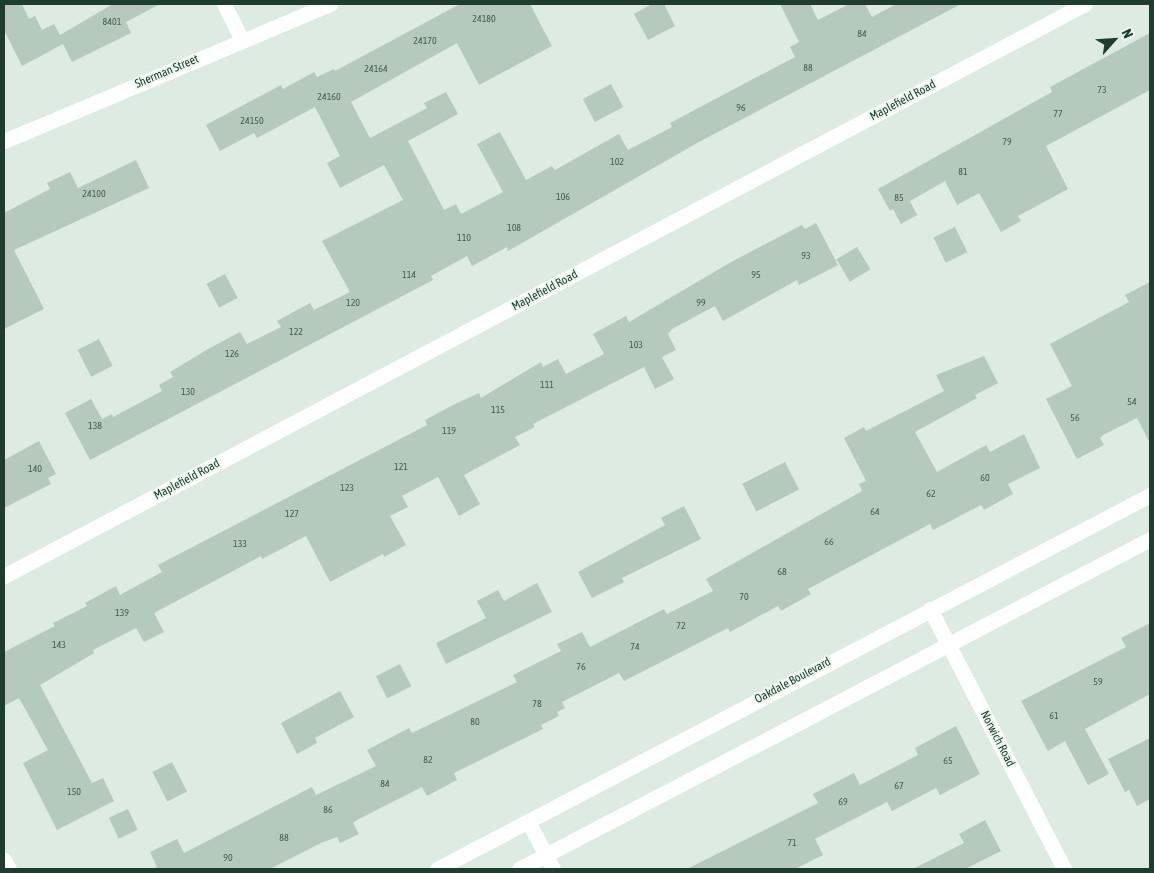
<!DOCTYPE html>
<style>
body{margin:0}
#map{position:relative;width:1154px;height:873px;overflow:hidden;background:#deebe2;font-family:"Asap Condensed",sans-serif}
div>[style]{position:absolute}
.building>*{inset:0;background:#b6c9bd;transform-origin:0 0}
.minor>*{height:15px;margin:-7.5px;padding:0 7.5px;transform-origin:7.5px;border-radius:7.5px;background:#fff}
span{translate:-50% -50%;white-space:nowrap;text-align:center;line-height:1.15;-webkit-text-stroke:4px #eef8f1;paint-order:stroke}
.number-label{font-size:10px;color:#446052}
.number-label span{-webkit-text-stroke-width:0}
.street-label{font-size:12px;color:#1e3d2e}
.frame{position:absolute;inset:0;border:5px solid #1e3d2e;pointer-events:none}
.north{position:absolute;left:1089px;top:15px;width:50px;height:50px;-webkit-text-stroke:4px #eef8f1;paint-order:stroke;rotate:64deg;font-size:14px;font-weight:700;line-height:20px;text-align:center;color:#1e3d2e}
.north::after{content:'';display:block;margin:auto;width:18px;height:22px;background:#1e3d2e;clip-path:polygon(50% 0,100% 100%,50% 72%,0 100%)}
</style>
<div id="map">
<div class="building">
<div style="clip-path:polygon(4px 4px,22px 4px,29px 19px,35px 16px,42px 30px,54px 24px,60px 35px,113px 4px,160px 4px,126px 22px,131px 33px,72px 62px,63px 44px,22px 66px,4px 30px)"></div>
<div style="clip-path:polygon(460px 4px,530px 4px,552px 46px,479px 85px,457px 43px,351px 102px,370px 138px,427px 108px,424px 103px,446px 92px,458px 114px,408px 141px,444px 210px,456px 204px,461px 214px,503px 192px,477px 144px,500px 132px,526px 180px,552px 166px,555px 170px,619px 134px,628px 150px,672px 127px,670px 123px,795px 57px,790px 47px,799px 42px,780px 4px,810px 4px,818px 20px,849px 4px,865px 4px,872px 17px,896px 4px,961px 4px,699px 142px,508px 251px,507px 247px,472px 266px,467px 256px,431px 276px,433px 280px,90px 460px,65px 413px,91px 399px,102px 419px,112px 414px,113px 417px,162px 391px,159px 385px,173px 377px,170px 372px,208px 349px,240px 332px,247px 344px,281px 327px,277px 321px,310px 303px,314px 310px,350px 292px,322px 241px,403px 200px,384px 165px,340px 188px,327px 163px,340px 156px,315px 107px,257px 138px,254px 133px,220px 151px,206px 125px,281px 85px,283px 89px,314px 72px,317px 77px,334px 69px,335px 71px)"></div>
<div style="clip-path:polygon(652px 4px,664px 4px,675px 26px,648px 40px,634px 14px)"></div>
<div style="clip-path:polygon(1150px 33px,1150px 90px,1046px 146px,1068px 189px,1018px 216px,1021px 221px,1001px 232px,979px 193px,957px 205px,945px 181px,910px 201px,917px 215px,901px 224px,893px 209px,890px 211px,878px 189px,1052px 92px,1050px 87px)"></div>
<div style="left:611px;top:84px;width:26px;height:32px;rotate:62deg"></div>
<div style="clip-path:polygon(136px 160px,149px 188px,14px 250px,44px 309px,4px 329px,4px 213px,50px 189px,47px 183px,70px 172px,78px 188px)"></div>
<div style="clip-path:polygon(816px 223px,838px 265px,799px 285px,797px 280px,723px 321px,715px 306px,672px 329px,668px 334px,676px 350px,662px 357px,674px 379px,655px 389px,644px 367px,533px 424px,535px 427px,515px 437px,520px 445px,464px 475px,480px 504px,459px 516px,438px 477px,402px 496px,408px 507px,390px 516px,406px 545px,384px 557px,383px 554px,330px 582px,306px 536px,262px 559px,261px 556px,154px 613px,164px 632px,144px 642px,136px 628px,93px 650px,94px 653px,40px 685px,92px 783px,103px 778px,114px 801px,57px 830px,23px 763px,48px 750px,19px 698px,4px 706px,4px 652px,55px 626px,53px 623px,87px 606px,85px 603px,116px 586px,120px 595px,162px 572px,158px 565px,427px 425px,425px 420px,455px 404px,479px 393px,481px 398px,541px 362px,543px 367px,558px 359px,566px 374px,604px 354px,593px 334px,626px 316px,629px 322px,733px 261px,802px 225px,805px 229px)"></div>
<div style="left:955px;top:227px;width:28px;height:24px;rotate:64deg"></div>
<div style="left:857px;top:247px;width:26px;height:24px;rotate:59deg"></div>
<div style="left:225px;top:274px;width:27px;height:21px;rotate:62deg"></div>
<div style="clip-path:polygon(1150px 282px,1150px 443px,1137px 418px,1103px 435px,1100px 438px,1104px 445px,1077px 459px,1046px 399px,1072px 386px,1050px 344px,1129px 302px,1125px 295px)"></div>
<div style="left:99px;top:339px;width:30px;height:24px;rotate:63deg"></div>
<div style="clip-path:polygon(984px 356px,998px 383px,975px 395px,977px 398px,915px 432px,937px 472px,986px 445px,990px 452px,1024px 434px,1040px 468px,1008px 484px,1013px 494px,984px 510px,981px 505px,933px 530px,930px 524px,808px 589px,811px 594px,781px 611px,778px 606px,730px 632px,728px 628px,624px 681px,619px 673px,562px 702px,565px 708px,557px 712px,559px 716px,541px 725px,543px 729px,454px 773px,457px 780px,427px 796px,422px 787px,357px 820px,353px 823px,359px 834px,340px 843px,337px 837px,321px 843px,270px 869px,153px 869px,157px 867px,150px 852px,177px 839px,184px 853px,312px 787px,316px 795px,376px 766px,367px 750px,409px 728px,412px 733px,517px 682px,513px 675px,561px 651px,557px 644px,582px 632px,590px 647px,664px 609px,667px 614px,713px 591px,706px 579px,862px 491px,859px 484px,866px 481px,844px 438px,864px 427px,866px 431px,944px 391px,936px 375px)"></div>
<div style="clip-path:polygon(39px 441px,56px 474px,48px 478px,51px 484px,4px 508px,4px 460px)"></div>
<div style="left:785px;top:462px;width:31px;height:48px;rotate:63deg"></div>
<div style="clip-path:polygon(684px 506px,701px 539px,622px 578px,624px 582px,592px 598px,578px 572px,665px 525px,661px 518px)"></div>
<div style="clip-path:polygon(537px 583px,552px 612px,446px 664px,436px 643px,486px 618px,477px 601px,498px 590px,504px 601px)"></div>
<div style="clip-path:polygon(1150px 623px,1150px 694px,1085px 729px,1109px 774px,1088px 785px,1065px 741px,1048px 751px,1021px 701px,1126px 647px,1121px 638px)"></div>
<div style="left:400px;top:664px;width:25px;height:27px;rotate:63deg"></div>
<div style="clip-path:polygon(340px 691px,354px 717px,315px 738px,317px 743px,297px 754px,281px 723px)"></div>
<div style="clip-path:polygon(956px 726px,980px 774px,940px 795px,936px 788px,892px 811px,887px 802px,815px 839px,823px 855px,795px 869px,687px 869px,818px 803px,813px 794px,854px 773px,860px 785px,918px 755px,915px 748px)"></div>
<div style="clip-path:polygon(1150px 738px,1150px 799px,1137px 806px,1129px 790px,1125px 792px,1108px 759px)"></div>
<div style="left:172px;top:762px;width:33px;height:22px;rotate:63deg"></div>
<div style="left:128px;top:809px;width:23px;height:21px;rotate:65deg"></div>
<div style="clip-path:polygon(985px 820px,1001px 851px,965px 869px,913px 869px,964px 843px,959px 834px)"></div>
</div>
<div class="minor">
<div style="left:224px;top:4px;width:40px;rotate:63.4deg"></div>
<div style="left:4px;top:141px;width:354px;rotate:-22.8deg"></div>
<div style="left:4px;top:576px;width:1223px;rotate:-27.89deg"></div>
<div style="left:930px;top:609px;width:292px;rotate:62.7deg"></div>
<div style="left:528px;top:821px;width:54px;rotate:62.5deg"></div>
<div style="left:4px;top:860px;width:10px;rotate:61deg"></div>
<div style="left:437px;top:869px;width:805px;rotate:-27.68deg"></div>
<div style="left:519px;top:869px;width:712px;rotate:-27.61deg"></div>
</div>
<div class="number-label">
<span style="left:484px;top:19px">24180</span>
<span style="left:112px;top:22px">8401</span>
<span style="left:862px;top:34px">84</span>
<span style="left:425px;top:41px">24170</span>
<span style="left:808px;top:68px">88</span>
<span style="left:376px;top:69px">24164</span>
<span style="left:1102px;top:90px">73</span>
<span style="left:329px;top:97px">24160</span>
<span style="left:741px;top:108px">96</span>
<span style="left:1058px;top:114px">77</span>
<span style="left:252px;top:121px">24150</span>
<span style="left:1007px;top:142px">79</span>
<span style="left:617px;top:162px">102</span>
<span style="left:963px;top:172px">81</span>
<span style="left:94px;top:194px">24100</span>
<span style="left:563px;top:197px">106</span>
<span style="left:899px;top:198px">85</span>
<span style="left:514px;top:228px">108</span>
<span style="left:464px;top:238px">110</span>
<span style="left:806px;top:256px">93</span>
<span style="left:409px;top:275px">114</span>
<span style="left:756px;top:275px">95</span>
<span style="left:353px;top:303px">120</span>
<span style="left:701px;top:303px">99</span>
<span style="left:296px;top:332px">122</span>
<span style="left:636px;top:345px">103</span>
<span style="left:232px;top:354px">126</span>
<span style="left:547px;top:385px">111</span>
<span style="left:188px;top:392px">130</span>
<span style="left:1132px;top:402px">54</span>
<span style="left:498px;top:410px">115</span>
<span style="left:1075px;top:418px">56</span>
<span style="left:95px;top:426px">138</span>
<span style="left:449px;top:431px">119</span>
<span style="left:401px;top:467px">121</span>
<span style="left:35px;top:469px">140</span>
<span style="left:985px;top:478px">60</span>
<span style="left:347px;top:488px">123</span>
<span style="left:931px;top:494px">62</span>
<span style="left:875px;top:512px">64</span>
<span style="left:292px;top:514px">127</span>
<span style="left:829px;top:542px">66</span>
<span style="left:240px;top:544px">133</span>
<span style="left:782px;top:572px">68</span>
<span style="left:744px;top:597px">70</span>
<span style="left:122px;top:613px">139</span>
<span style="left:681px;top:626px">72</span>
<span style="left:59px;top:645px">143</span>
<span style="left:635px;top:647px">74</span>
<span style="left:581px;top:667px">76</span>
<span style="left:1098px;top:682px">59</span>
<span style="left:537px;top:704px">78</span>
<span style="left:1054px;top:716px">61</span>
<span style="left:475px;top:722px">80</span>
<span style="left:428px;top:760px">82</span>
<span style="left:948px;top:761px">65</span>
<span style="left:385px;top:784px">84</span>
<span style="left:899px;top:786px">67</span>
<span style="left:74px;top:792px">150</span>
<span style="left:843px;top:802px">69</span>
<span style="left:328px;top:810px">86</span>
<span style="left:284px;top:838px">88</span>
<span style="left:792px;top:843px">71</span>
<span style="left:228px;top:858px">90</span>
</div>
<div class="street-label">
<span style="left:167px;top:72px;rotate:-23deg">Sherman Street</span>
<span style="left:903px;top:101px;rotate:-28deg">Maplefield Road</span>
<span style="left:545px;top:291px;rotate:-28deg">Maplefield Road</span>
<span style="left:187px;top:480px;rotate:-28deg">Maplefield Road</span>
<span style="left:793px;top:681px;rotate:-28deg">Oakdale Boulevard</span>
<span style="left:997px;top:739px;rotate:63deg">Norwich Road</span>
</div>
<div class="frame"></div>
<div class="north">N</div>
</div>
